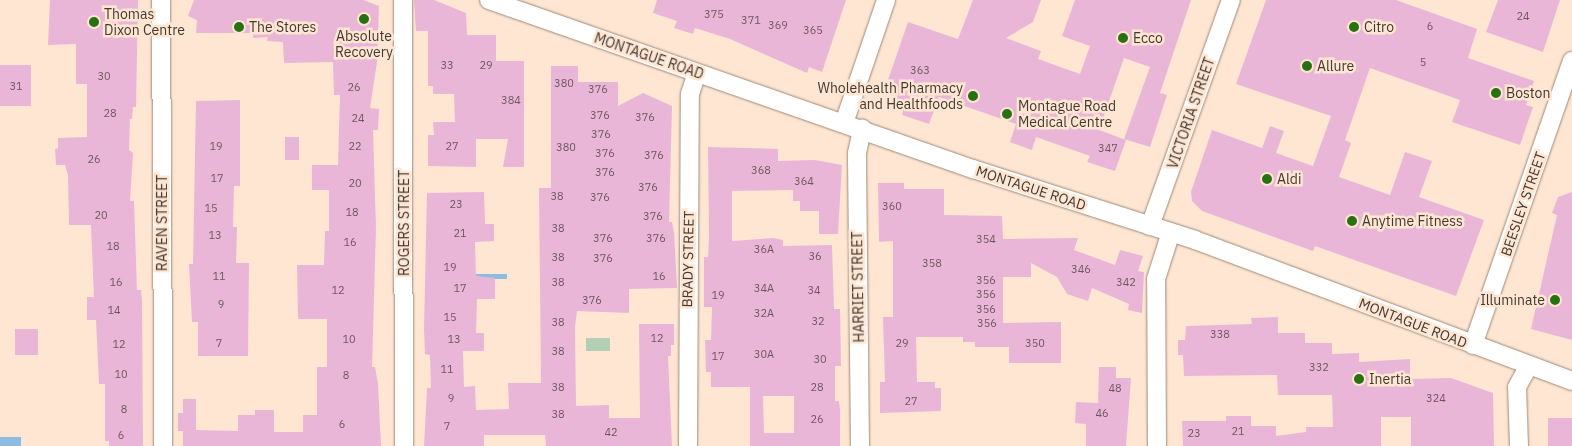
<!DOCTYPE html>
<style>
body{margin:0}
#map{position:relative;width:1572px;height:446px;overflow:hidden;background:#fee6d3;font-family:"IBM Plex Sans",sans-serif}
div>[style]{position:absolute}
.green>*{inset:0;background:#b3d0b5;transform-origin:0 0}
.water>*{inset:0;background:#8dbce2;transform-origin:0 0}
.building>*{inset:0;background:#eab6d8;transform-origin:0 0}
.roads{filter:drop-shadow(0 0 1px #9e8977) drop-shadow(0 0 1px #9e8977)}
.minor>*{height:18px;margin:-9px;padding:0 9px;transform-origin:9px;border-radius:9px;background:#fff}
.dots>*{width:14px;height:14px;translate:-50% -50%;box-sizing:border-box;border:2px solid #fee6d3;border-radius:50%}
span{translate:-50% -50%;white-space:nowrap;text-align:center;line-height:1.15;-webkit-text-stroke:5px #fee6d3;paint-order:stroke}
.number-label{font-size:11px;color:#6c585b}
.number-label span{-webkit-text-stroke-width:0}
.poi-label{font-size:14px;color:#423931}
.left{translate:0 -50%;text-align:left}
.right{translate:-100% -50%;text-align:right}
.street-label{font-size:14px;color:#423931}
</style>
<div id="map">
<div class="green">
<div style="left:586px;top:338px;width:24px;height:13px"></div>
</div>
<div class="water">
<div style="left:466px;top:274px;width:41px;height:5px"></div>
<div style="left:0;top:437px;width:21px;height:9px"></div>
</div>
<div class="building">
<div style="clip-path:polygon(50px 0,138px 0,136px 107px,133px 107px,132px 119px,130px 119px,129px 150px,133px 153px,130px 201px,134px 201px,137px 290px,141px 290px,142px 300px,143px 446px,109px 446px,109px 441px,105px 441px,105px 384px,99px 384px,96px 320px,87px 320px,87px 297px,94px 297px,91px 225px,69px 225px,68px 175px,65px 165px,56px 165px,55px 149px,58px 148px,58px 138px,87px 137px,87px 84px,76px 84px,76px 44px,48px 45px)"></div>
<div style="clip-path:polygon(194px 0,363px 0,379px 6px,377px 62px,370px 108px,379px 109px,378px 130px,373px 130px,376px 228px,372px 367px,375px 367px,378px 384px,381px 446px,183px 446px,183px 431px,178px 431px,178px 413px,183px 413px,183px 399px,196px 399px,196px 430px,238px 431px,238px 415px,255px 415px,255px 410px,274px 410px,274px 432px,303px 432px,303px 415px,317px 415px,317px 367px,327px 367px,327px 319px,298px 319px,297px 265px,324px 265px,325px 231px,329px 231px,329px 190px,312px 190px,312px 165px,338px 165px,340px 95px,334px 95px,333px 62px,284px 63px,283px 42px,267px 41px,268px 37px,253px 38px,253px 33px,196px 33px,197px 20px,188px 16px)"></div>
<div style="clip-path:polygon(414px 0,434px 0,466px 13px,467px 35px,496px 35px,496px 61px,524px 61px,524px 167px,503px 167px,508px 139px,476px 139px,476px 167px,428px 166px,428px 135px,434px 135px,433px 122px,455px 122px,454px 94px,433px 94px,433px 86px,428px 86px,428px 31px,416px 31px)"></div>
<div style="clip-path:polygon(657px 0,846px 0,822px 72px,809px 67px,807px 73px,730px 39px,695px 28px,693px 34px,674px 28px,677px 21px,653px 13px)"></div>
<div style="clip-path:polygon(973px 0,1041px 0,1033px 22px,1006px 38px,1041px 51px,1038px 59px,1080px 74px,1090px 46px,1062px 36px,1075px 0,1191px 0,1160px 93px,1167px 95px,1150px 147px,1124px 139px,1150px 67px,1124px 58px,1099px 130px,1126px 140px,1115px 171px,1087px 162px,1090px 156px,1036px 137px,1032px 150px,1010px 142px,1016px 124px,939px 97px,929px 124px,902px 115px,903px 111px,892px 104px,890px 98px,891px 81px,888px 80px,908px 22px,958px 39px)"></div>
<div style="clip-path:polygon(1266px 0,1396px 0,1477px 29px,1468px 58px,1534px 81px,1526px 105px,1533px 107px,1520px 145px,1452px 122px,1460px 100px,1370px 68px,1345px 140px,1351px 143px,1339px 177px,1390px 195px,1405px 152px,1432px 161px,1419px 197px,1484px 220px,1456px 296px,1315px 246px,1313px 251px,1202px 211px,1192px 201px,1191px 192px,1212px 130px,1262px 148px,1270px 126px,1284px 131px,1276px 153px,1313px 166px,1331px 116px,1236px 84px)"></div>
<div style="clip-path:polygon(1498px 0,1560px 0,1543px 52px,1486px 32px)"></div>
<div style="left:0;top:65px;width:31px;height:41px"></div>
<div style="clip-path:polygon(551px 66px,578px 66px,578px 82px,618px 82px,618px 106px,643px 93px,672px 106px,669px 222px,672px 222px,674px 232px,677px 288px,629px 289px,629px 313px,577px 311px,575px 327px,576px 406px,609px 405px,609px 418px,640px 418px,639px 324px,674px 324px,674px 345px,671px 345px,671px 356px,668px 356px,672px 446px,546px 446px,545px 435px,484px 435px,484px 446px,424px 446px,427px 388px,431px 388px,430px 355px,425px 354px,424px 328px,427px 193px,484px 192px,485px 224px,494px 224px,494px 241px,475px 242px,476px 276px,495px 278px,495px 299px,477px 299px,476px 333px,484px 333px,484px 351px,463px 351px,464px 387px,475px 386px,476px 410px,509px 409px,508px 383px,541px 383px,539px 188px,551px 188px)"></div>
<div style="clip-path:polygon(240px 100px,240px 186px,234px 186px,233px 227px,237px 227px,236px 263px,249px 263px,248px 356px,198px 356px,198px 322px,192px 322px,189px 264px,193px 264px,196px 101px)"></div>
<div style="left:285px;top:137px;width:14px;height:23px"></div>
<div style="clip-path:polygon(evenodd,708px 147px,778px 149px,778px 161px,815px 160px,842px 165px,838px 234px,819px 234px,819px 211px,800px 211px,800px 201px,793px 201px,793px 190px,732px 191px,732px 241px,773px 238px,783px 240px,783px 246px,832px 245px,834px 309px,840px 309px,841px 366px,835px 366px,835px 401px,839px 401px,840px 409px,840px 446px,750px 446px,750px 387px,711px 387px,711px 372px,706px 372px,705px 340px,711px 340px,712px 307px,704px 307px,704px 257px,708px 257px,709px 237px,708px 147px,763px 396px,794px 396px,794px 433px,764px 433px,763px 396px)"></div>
<div style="clip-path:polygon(878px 183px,904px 183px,904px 189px,944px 189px,944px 215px,1002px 216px,1003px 239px,1078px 238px,1074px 250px,1115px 265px,1120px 250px,1143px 256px,1138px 271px,1144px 272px,1142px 313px,1128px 310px,1129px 304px,1092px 288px,1088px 301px,1067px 294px,1057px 277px,1031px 263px,1031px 277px,1003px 277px,1003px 323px,1061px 322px,1061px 363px,1009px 363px,1009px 347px,975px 347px,975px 342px,963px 342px,963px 337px,916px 337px,917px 382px,935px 382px,935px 388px,941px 388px,941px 411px,880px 413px,880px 382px,885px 382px,883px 317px,893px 317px,893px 241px,879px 242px)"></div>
<div style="clip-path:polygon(1572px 192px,1572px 340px,1531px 329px,1557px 215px,1552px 213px,1558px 197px)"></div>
<div style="clip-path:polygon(1278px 317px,1278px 333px,1305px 333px,1305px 343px,1332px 343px,1332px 354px,1359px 353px,1359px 362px,1410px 359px,1410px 379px,1451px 378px,1493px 393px,1494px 446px,1411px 446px,1411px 417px,1381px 417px,1381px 446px,1183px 446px,1182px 421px,1226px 421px,1226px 416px,1251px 416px,1251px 426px,1276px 426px,1276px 436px,1306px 432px,1306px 427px,1333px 427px,1332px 395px,1278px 395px,1277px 375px,1184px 376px,1183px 355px,1178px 355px,1178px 340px,1185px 340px,1186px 326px,1252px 324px,1251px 318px)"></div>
<div style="left:15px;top:329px;width:23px;height:26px"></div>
<div style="clip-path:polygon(1099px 367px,1116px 367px,1116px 378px,1131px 378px,1126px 446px,1086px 446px,1086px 424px,1075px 423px,1076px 402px,1098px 403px)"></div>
<div style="left:1572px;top:418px;width:28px;height:24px;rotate:90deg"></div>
</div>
<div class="roads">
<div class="minor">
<div style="left:161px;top:0;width:446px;rotate:89.7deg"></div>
<div style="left:403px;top:0;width:446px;rotate:89.9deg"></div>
<div style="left:489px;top:0;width:513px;rotate:19.25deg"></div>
<div style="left:973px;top:169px;width:233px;rotate:17.7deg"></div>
<div style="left:1195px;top:240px;width:403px;rotate:20.5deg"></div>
<div style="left:844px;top:123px;width:130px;rotate:-71.1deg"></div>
<div style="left:1150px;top:226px;width:240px;rotate:-70.3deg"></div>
<div style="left:1473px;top:345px;width:301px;rotate:-70.8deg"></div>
<div style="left:688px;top:446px;width:352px;rotate:-89.7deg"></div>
<div style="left:690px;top:94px;width:22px;rotate:-72deg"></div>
<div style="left:860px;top:446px;width:293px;rotate:-90.6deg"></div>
<div style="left:857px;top:153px;width:25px;rotate:-78deg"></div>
<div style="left:1157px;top:446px;width:167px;rotate:-90.3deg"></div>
<div style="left:1156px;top:279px;width:49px;rotate:-72.3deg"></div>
<div style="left:1519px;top:446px;width:59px;rotate:-91.9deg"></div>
<div style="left:1517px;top:387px;width:25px;rotate:-61deg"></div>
</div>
</div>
<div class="dots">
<div style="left:364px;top:19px;background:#287112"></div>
<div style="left:94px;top:22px;background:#287112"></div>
<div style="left:239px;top:27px;background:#287112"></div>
<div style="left:1354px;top:27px;background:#287112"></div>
<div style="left:1123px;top:38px;background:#287112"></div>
<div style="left:1307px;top:66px;background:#287112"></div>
<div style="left:1496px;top:93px;background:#287112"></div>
<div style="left:973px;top:96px;background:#287112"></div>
<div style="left:1007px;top:114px;background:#287112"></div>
<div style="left:1267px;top:179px;background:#287112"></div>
<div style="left:1352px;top:221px;background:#287112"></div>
<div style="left:1555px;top:300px;background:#287112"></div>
<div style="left:1359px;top:379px;background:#287112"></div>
</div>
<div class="number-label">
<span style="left:714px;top:14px">375</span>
<span style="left:1523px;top:16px">24</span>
<span style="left:751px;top:20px">371</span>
<span style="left:778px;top:25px">369</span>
<span style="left:1430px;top:26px">6</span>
<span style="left:813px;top:30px">365</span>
<span style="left:1423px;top:62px">5</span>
<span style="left:447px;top:65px">33</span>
<span style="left:486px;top:65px">29</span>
<span style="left:920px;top:70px">363</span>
<span style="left:104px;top:76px">30</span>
<span style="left:564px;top:83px">380</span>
<span style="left:16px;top:86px">31</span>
<span style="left:354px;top:87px">26</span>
<span style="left:598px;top:89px">376</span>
<span style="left:511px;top:100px">384</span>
<span style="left:110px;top:113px">28</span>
<span style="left:600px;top:115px">376</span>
<span style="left:645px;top:117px">376</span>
<span style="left:358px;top:118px">24</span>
<span style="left:601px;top:134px">376</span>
<span style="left:216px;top:146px">19</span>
<span style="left:355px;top:146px">22</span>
<span style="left:452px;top:146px">27</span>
<span style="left:566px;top:147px">380</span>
<span style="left:1108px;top:148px">347</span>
<span style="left:605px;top:153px">376</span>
<span style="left:654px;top:155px">376</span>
<span style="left:94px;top:159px">26</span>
<span style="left:761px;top:170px">368</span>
<span style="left:605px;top:172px">376</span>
<span style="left:217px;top:178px">17</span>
<span style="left:804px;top:181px">364</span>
<span style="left:355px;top:183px">20</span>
<span style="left:648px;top:187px">376</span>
<span style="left:557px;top:196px">38</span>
<span style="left:600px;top:197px">376</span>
<span style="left:456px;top:204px">23</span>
<span style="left:892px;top:206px">360</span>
<span style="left:211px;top:208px">15</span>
<span style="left:352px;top:212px">18</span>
<span style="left:101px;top:215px">20</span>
<span style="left:653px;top:216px">376</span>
<span style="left:558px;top:228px">38</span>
<span style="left:460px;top:233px">21</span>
<span style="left:215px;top:235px">13</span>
<span style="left:603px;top:238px">376</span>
<span style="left:656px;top:238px">376</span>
<span style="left:986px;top:239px">354</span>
<span style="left:350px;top:242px">16</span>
<span style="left:113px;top:246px">18</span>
<span style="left:764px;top:249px">36A</span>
<span style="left:815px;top:256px">36</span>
<span style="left:558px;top:257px">38</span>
<span style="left:603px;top:258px">376</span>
<span style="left:932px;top:263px">358</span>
<span style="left:450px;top:267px">19</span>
<span style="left:1081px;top:269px">346</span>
<span style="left:219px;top:276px">11</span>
<span style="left:659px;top:276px">16</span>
<span style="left:986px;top:280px">356</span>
<span style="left:116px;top:282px">16</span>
<span style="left:558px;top:282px">38</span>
<span style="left:1126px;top:282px">342</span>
<span style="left:460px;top:288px">17</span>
<span style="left:764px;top:288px">34A</span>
<span style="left:338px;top:290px">12</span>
<span style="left:814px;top:290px">34</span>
<span style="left:986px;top:294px">356</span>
<span style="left:718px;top:295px">19</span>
<span style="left:592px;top:300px">376</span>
<span style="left:221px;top:304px">9</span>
<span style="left:986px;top:309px">356</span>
<span style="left:114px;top:310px">14</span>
<span style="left:764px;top:313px">32A</span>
<span style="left:450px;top:317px">15</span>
<span style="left:818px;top:321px">32</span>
<span style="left:558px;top:322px">38</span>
<span style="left:987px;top:323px">356</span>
<span style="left:1220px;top:334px">338</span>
<span style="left:657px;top:338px">12</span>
<span style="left:349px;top:339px">10</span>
<span style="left:454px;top:339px">13</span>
<span style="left:219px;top:343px">7</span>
<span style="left:902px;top:343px">29</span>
<span style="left:1035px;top:343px">350</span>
<span style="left:119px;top:344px">12</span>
<span style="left:558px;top:351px">38</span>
<span style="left:764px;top:354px">30A</span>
<span style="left:718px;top:356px">17</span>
<span style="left:820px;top:359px">30</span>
<span style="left:1319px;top:367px">332</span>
<span style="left:447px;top:369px">11</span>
<span style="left:121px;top:374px">10</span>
<span style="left:346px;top:375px">8</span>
<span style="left:558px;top:387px">38</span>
<span style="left:817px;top:387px">28</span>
<span style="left:1115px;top:388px">48</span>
<span style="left:451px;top:398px">9</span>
<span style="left:1436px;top:398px">324</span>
<span style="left:911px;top:401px">27</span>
<span style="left:124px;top:409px">8</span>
<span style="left:1102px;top:413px">46</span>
<span style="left:558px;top:414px">38</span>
<span style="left:817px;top:419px">26</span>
<span style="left:342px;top:424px">6</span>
<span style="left:447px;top:426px">7</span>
<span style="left:1238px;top:431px">21</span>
<span style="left:611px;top:432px">42</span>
<span style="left:1194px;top:433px">23</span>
<span style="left:121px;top:435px">6</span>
</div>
<div class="poi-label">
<span class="left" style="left:104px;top:22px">Thomas<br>Dixon Centre</span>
<span class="left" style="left:249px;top:27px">The Stores</span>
<span class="left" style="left:1364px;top:27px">Citro</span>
<span style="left:364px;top:44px">Absolute<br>Recovery</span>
<span class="left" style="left:1133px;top:38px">Ecco</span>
<span class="left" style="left:1317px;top:66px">Allure</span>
<span class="right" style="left:963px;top:96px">Wholehealth Pharmacy<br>and Healthfoods</span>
<span class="left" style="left:1506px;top:93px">Boston</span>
<span class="left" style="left:1018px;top:114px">Montague Road<br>Medical Centre</span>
<span class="left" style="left:1277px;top:179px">Aldi</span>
<span class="left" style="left:1362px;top:221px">Anytime Fitness</span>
<span class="right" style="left:1545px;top:300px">Illuminate</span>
<span class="left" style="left:1369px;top:379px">Inertia</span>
</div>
<div class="street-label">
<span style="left:649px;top:56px;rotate:19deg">MONTAGUE ROAD</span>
<span style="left:1191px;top:113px;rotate:-71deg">VICTORIA STREET</span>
<span style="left:1031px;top:188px;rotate:18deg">MONTAGUE ROAD</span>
<span style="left:1523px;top:204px;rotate:-71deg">BEESLEY STREET</span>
<span style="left:162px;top:223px;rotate:-90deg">RAVEN STREET</span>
<span style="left:404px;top:223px;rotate:-90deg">ROGERS STREET</span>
<span style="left:688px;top:259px;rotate:-89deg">BRADY STREET</span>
<span style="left:858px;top:287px;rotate:-91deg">HARRIET STREET</span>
<span style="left:1413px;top:323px;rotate:21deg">MONTAGUE ROAD</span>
</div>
</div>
